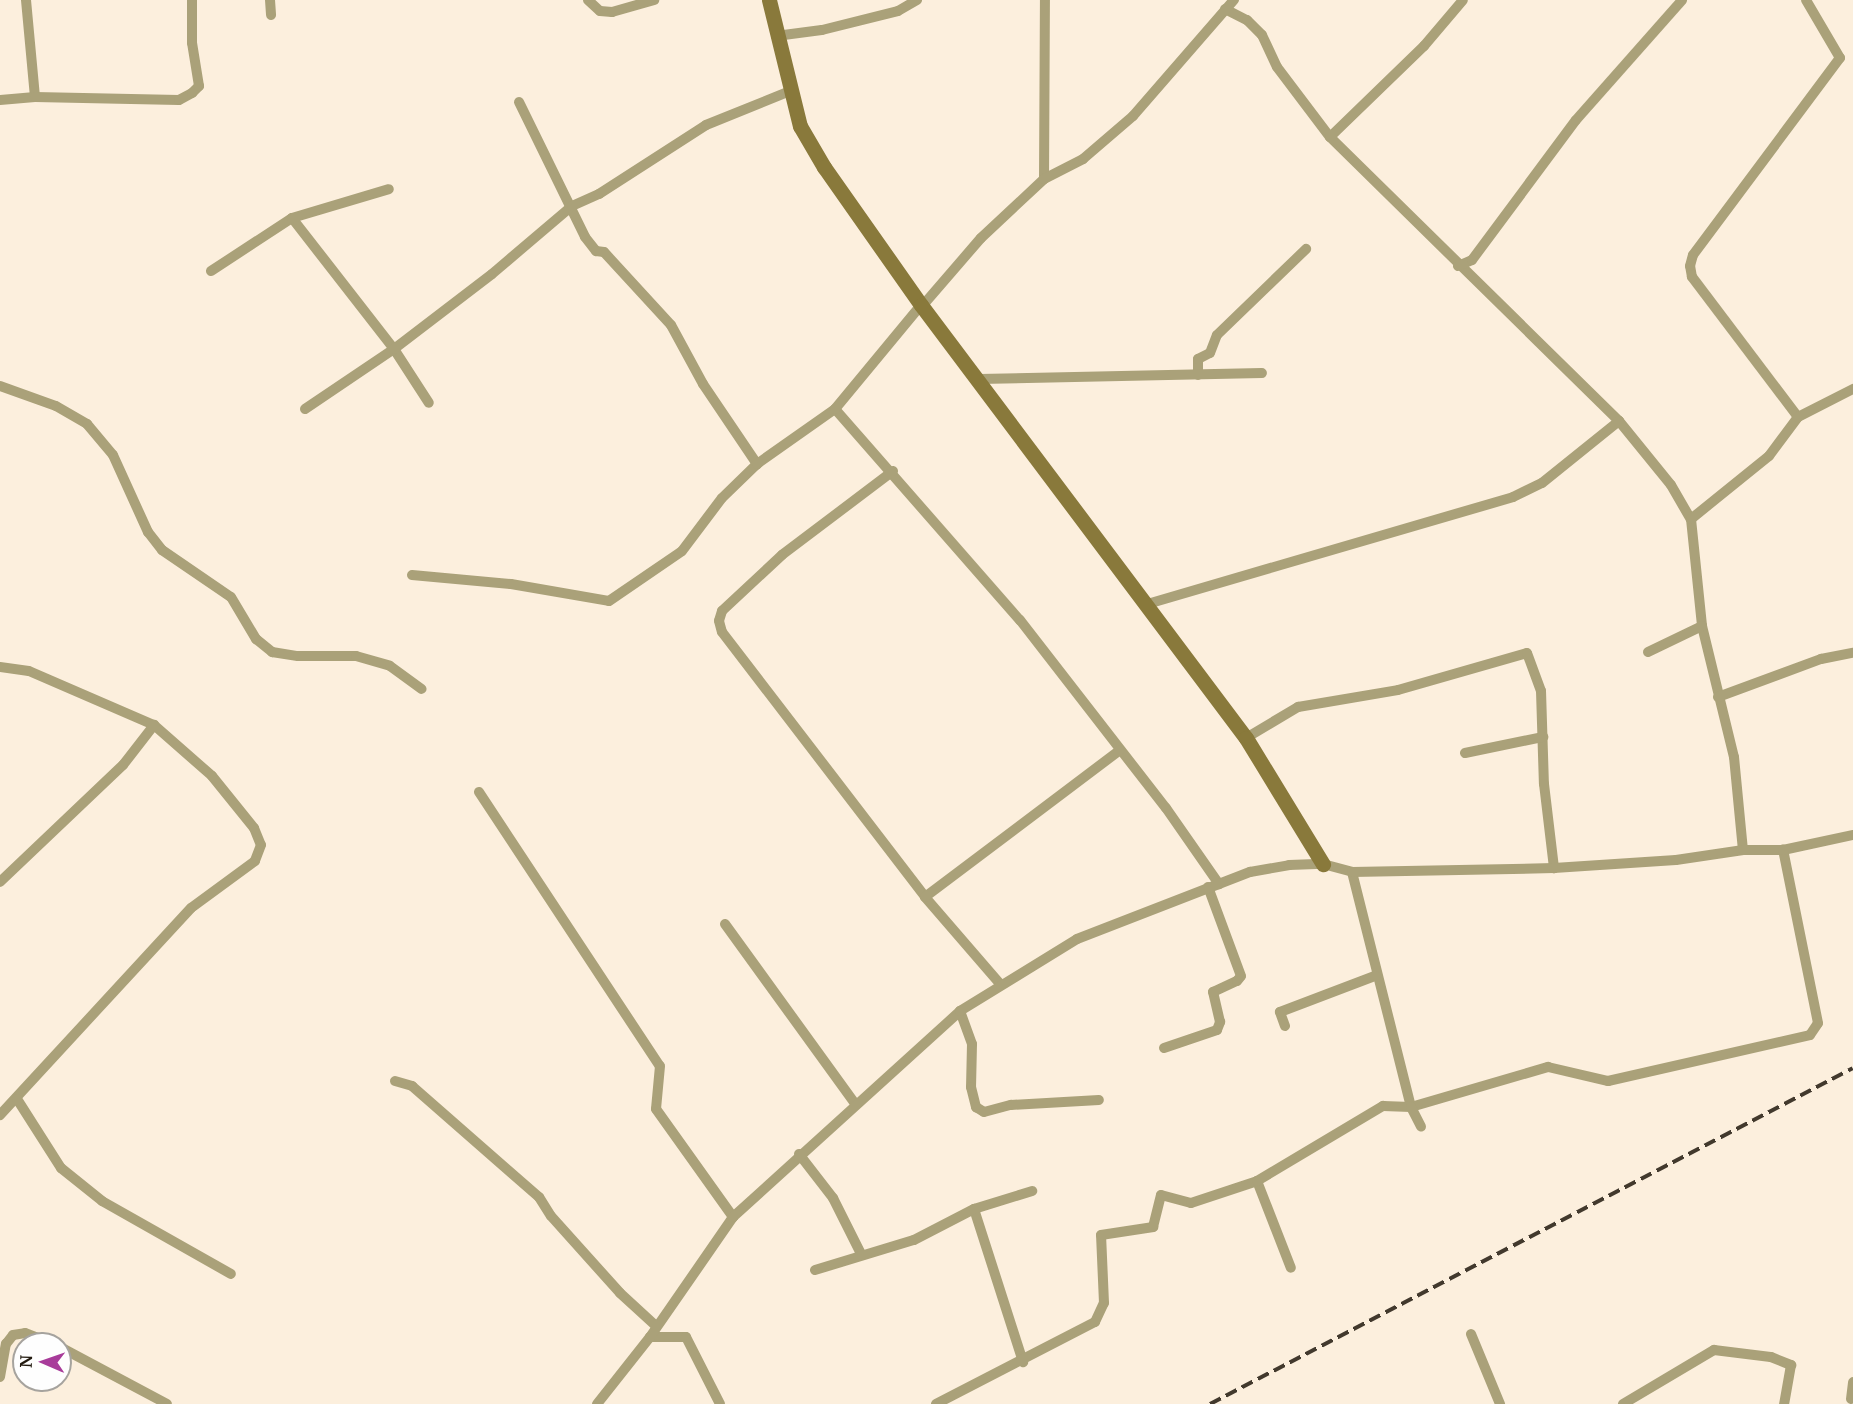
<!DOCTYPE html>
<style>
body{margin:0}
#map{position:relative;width:1853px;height:1404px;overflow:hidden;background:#fcefdd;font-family:Merriweather,serif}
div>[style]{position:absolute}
.minor>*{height:10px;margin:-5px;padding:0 5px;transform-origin:5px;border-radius:5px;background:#aaa179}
.secondary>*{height:15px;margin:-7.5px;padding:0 7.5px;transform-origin:7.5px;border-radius:7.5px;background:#89793b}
.rail>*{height:4px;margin-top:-2px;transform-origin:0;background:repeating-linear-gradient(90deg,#42392d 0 12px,transparent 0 18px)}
span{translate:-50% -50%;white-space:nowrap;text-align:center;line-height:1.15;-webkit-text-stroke:6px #fefefe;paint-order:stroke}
.north{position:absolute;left:12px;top:1332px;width:60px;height:60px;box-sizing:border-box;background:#fefefe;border:2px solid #a6a39e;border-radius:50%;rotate:272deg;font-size:16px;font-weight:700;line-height:24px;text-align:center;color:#221a0f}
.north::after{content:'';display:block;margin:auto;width:21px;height:27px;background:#a83b9a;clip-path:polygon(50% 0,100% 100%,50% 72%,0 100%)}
</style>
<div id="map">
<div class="minor">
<div style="left:26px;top:0;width:97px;rotate:84.7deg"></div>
<div style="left:270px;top:0;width:15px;rotate:86deg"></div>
<div style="left:588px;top:0;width:16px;rotate:43deg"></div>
<div style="left:600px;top:11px;width:12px;rotate:5deg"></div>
<div style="left:612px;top:12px;width:44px;rotate:-15.9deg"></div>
<div style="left:1225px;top:9px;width:25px;rotate:27deg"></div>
<div style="left:1247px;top:20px;width:21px;rotate:45deg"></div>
<div style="left:1262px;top:35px;width:35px;rotate:65deg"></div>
<div style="left:1277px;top:67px;width:88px;rotate:52.9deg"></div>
<div style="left:1330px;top:137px;width:405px;rotate:44.5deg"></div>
<div style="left:1619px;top:421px;width:82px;rotate:50.9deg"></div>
<div style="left:1671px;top:485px;width:39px;rotate:60deg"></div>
<div style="left:1691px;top:519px;width:108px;rotate:84.1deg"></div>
<div style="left:1702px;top:626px;width:135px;rotate:76.3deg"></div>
<div style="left:1734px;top:757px;width:93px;rotate:84.5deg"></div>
<div style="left:776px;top:36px;width:46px;rotate:-7.4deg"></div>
<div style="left:822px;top:30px;width:78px;rotate:-14deg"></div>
<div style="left:898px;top:11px;width:22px;rotate:-30deg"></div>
<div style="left:0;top:100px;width:35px;rotate:-5deg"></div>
<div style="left:35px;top:97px;width:144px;rotate:1.2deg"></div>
<div style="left:179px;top:100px;width:15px;rotate:-28deg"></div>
<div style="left:192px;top:93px;width:10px;rotate:-45deg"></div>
<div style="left:199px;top:86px;width:44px;rotate:-99.2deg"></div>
<div style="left:192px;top:43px;width:43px;rotate:-90deg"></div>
<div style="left:519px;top:102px;width:150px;rotate:63.9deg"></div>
<div style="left:585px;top:237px;width:18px;rotate:52deg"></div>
<div style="left:596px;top:251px;width:8px;rotate:7deg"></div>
<div style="left:604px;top:252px;width:99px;rotate:47.5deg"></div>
<div style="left:671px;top:325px;width:67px;rotate:61.5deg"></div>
<div style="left:703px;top:384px;width:97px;rotate:56deg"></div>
<div style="left:1330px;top:137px;width:131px;rotate:-44.1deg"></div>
<div style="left:1424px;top:46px;width:60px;rotate:-49.7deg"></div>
<div style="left:1044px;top:179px;width:179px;rotate:-89.7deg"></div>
<div style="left:292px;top:218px;width:166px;rotate:52.1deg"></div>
<div style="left:394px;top:349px;width:64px;rotate:57.1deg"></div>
<div style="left:1458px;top:266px;width:15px;rotate:-23deg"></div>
<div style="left:1472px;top:260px;width:174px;rotate:-53.4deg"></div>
<div style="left:1576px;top:120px;width:160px;rotate:-48.5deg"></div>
<div style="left:211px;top:271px;width:97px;rotate:-33.2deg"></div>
<div style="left:292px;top:218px;width:101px;rotate:-16.6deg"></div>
<div style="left:924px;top:304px;width:87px;rotate:-49.2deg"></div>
<div style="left:981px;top:238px;width:86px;rotate:-43.1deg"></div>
<div style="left:1044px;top:179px;width:44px;rotate:-27.1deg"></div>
<div style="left:1083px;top:159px;width:66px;rotate:-40.7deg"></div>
<div style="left:1133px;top:116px;width:154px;rotate:-49deg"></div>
<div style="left:1198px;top:375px;width:16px;rotate:-90deg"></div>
<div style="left:1198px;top:359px;width:13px;rotate:-27deg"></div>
<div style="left:1210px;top:353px;width:19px;rotate:-69deg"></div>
<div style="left:1217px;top:335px;width:124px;rotate:-44deg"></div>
<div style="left:979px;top:379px;width:283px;rotate:-1.2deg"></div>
<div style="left:0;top:386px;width:59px;rotate:19.7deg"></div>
<div style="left:56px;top:406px;width:36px;rotate:30deg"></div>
<div style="left:87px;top:424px;width:40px;rotate:50deg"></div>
<div style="left:113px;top:455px;width:85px;rotate:65.6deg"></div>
<div style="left:148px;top:532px;width:23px;rotate:52deg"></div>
<div style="left:162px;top:550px;width:83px;rotate:34.3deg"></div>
<div style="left:231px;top:597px;width:49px;rotate:59.2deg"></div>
<div style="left:256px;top:639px;width:21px;rotate:39deg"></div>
<div style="left:272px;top:652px;width:26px;rotate:9deg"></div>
<div style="left:298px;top:656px;width:58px"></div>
<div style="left:356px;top:656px;width:35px;rotate:16deg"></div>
<div style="left:390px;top:666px;width:39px;rotate:36deg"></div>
<div style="left:305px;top:409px;width:107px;rotate:-34deg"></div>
<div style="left:394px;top:349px;width:123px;rotate:-37.4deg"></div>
<div style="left:492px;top:274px;width:105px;rotate:-40.4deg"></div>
<div style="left:572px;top:206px;width:30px;rotate:-24deg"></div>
<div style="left:599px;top:194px;width:127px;rotate:-32.8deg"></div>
<div style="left:706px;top:125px;width:91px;rotate:-22deg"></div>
<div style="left:835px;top:409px;width:281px;rotate:48.8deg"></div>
<div style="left:1020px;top:620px;width:238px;rotate:52.2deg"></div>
<div style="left:1166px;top:808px;width:93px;rotate:55.1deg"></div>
<div style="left:1798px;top:417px;width:176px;rotate:-127.1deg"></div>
<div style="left:1692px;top:277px;width:11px;rotate:-100deg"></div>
<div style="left:1690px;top:266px;width:11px;rotate:-75deg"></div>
<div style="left:1693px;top:255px;width:246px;rotate:-53.3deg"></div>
<div style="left:1840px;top:58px;width:67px;rotate:-120.4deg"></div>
<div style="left:893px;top:471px;width:139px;rotate:142.9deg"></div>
<div style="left:782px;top:555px;width:82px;rotate:137deg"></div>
<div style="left:722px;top:611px;width:10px;rotate:107deg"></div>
<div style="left:719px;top:621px;width:11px;rotate:75deg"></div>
<div style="left:722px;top:632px;width:334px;rotate:52.5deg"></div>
<div style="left:925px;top:897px;width:115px;rotate:49.2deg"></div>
<div style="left:1691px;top:519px;width:100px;rotate:-38.9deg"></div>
<div style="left:1769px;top:456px;width:49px;rotate:-53.4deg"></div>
<div style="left:1798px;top:417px;width:62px;rotate:-27deg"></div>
<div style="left:412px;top:575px;width:99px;rotate:5.2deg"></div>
<div style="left:511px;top:584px;width:99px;rotate:9.8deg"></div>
<div style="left:609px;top:601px;width:88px;rotate:-34.4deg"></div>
<div style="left:682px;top:551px;width:66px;rotate:-53deg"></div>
<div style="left:722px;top:498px;width:49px;rotate:-44.2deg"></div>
<div style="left:757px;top:464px;width:95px;rotate:-35.2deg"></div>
<div style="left:835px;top:409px;width:135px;rotate:-50.4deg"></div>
<div style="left:1144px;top:605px;width:384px;rotate:-16.3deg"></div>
<div style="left:1513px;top:497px;width:32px;rotate:-26deg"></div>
<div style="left:1542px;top:483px;width:99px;rotate:-38.8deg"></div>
<div style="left:1648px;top:652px;width:60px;rotate:-25.7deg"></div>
<div style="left:0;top:667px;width:29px;rotate:8deg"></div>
<div style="left:29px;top:671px;width:136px;rotate:23.4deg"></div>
<div style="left:154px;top:725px;width:77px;rotate:41.3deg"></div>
<div style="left:212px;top:776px;width:67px;rotate:51.1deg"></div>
<div style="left:254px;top:828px;width:18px;rotate:68deg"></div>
<div style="left:261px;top:845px;width:17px;rotate:111deg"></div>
<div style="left:255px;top:861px;width:79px;rotate:143.7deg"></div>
<div style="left:191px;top:908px;width:282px;rotate:132.7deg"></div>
<div style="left:1718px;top:697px;width:110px;rotate:-20.3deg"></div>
<div style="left:1821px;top:659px;width:33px;rotate:-11deg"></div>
<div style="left:1246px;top:738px;width:61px;rotate:-30.8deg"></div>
<div style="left:1298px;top:707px;width:101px;rotate:-9.6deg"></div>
<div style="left:1398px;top:690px;width:134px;rotate:-16deg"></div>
<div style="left:1527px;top:653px;width:40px;rotate:69.8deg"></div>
<div style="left:1541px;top:691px;width:93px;rotate:88.2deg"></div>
<div style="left:1544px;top:784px;width:85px;rotate:83.2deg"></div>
<div style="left:1465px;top:753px;width:80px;rotate:-11.6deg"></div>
<div style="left:479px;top:792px;width:328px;rotate:56.6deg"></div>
<div style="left:660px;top:1066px;width:43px;rotate:95.3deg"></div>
<div style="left:656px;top:1109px;width:133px;rotate:54.5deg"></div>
<div style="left:1352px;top:872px;width:242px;rotate:75.9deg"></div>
<div style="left:1411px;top:1107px;width:143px;rotate:-16.3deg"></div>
<div style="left:1548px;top:1067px;width:62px;rotate:13.1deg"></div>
<div style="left:1608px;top:1081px;width:207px;rotate:-12.8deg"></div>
<div style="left:1810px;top:1035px;width:14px;rotate:-56deg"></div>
<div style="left:1818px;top:1023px;width:177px;rotate:-101.4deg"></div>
<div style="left:0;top:882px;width:170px;rotate:-43.6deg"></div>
<div style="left:123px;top:765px;width:51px;rotate:-52.2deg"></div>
<div style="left:925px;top:897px;width:243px;rotate:-37deg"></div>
<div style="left:725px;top:924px;width:223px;rotate:54.1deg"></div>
<div style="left:960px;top:1011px;width:35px;rotate:70deg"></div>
<div style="left:972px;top:1044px;width:43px;rotate:91.3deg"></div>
<div style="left:971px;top:1087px;width:21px;rotate:76deg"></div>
<div style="left:976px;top:1107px;width:9px;rotate:32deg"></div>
<div style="left:984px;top:1112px;width:28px;rotate:-15deg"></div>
<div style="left:1011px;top:1105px;width:88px;rotate:-3.3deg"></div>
<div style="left:1285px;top:1026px;width:15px;rotate:-110deg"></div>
<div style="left:1280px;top:1012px;width:102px;rotate:-20.8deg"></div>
<div style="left:1164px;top:1048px;width:56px;rotate:-18.8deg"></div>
<div style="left:1217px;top:1030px;width:9px;rotate:-69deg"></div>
<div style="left:1220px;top:1022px;width:31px;rotate:-103deg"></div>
<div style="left:1213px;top:992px;width:26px;rotate:-25deg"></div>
<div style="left:1237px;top:981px;width:6px;rotate:-51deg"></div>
<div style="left:1241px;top:976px;width:95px;rotate:-110.3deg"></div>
<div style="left:395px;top:1081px;width:18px;rotate:16deg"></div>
<div style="left:412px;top:1086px;width:169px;rotate:41.2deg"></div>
<div style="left:539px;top:1197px;width:22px;rotate:58deg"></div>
<div style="left:551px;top:1216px;width:103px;rotate:48.1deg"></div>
<div style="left:620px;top:1293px;width:49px;rotate:42.5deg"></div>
<div style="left:17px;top:1099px;width:82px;rotate:57.5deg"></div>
<div style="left:61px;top:1168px;width:53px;rotate:38.8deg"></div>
<div style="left:102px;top:1201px;width:148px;rotate:29.5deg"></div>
<div style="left:799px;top:1154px;width:56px;rotate:52.3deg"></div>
<div style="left:833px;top:1198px;width:63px;rotate:63.4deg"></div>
<div style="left:1257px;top:1181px;width:93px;rotate:68.7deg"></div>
<div style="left:974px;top:1209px;width:161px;rotate:72.2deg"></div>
<div style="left:815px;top:1270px;width:103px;rotate:-16.9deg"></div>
<div style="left:914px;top:1240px;width:68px;rotate:-27.3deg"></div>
<div style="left:974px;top:1209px;width:61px;rotate:-17.2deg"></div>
<div style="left:1471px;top:1334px;width:76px;rotate:67.5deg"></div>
<div style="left:650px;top:1337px;width:36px"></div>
<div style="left:686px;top:1337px;width:75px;rotate:63.1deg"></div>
<div style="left:60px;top:1347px;width:121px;rotate:28deg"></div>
<div style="left:0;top:1377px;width:34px;rotate:-80deg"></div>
<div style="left:6px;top:1344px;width:11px;rotate:-52deg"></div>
<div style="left:13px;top:1335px;width:12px;rotate:-9deg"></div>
<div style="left:25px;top:1333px;width:31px;rotate:21deg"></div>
<div style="left:1851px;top:1399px;width:17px;rotate:-83deg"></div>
<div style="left:597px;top:1404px;width:85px;rotate:-51.7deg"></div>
<div style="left:650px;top:1337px;width:146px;rotate:-55.3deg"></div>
<div style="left:733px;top:1217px;width:307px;rotate:-42.2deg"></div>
<div style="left:960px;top:1011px;width:137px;rotate:-31.6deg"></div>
<div style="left:1077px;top:939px;width:186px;rotate:-21.2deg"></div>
<div style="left:1250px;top:872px;width:40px;rotate:-10deg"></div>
<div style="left:1289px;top:865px;width:34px;rotate:-2deg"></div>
<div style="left:1323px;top:864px;width:30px;rotate:15deg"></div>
<div style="left:1352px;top:872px;width:202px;rotate:-1.1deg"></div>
<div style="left:1554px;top:868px;width:122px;rotate:-3.8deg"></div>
<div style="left:1676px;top:860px;width:68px;rotate:-8.5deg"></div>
<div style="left:1743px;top:850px;width:40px"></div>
<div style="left:1783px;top:850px;width:72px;rotate:-12.1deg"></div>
<div style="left:936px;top:1404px;width:179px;rotate:-27.3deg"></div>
<div style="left:1095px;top:1322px;width:21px;rotate:-65deg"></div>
<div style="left:1104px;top:1303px;width:68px;rotate:-92.5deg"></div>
<div style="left:1101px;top:1235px;width:53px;rotate:-8.7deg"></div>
<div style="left:1153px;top:1227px;width:33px;rotate:-76deg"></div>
<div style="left:1161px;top:1195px;width:31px;rotate:15deg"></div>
<div style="left:1191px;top:1203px;width:70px;rotate:-18.4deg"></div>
<div style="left:1257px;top:1181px;width:147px;rotate:-30.8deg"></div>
<div style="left:1383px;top:1106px;width:28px;rotate:2deg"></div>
<div style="left:1411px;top:1107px;width:22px;rotate:63deg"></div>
<div style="left:1623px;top:1404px;width:106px;rotate:-30.7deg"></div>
<div style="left:1714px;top:1350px;width:57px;rotate:7deg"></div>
<div style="left:1771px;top:1357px;width:22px;rotate:22deg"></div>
<div style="left:1791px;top:1365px;width:40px;rotate:100deg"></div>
</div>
<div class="secondary">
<div style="left:769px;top:0;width:130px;rotate:76.2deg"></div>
<div style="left:800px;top:126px;width:48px;rotate:59.7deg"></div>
<div style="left:824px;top:167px;width:169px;rotate:54.9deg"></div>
<div style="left:921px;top:305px;width:541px;rotate:53.11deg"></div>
<div style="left:1246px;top:738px;width:148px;rotate:58.6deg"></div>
</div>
<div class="rail">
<div style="left:1210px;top:1404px;width:725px;rotate:-27.59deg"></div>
</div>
<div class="north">N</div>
</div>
